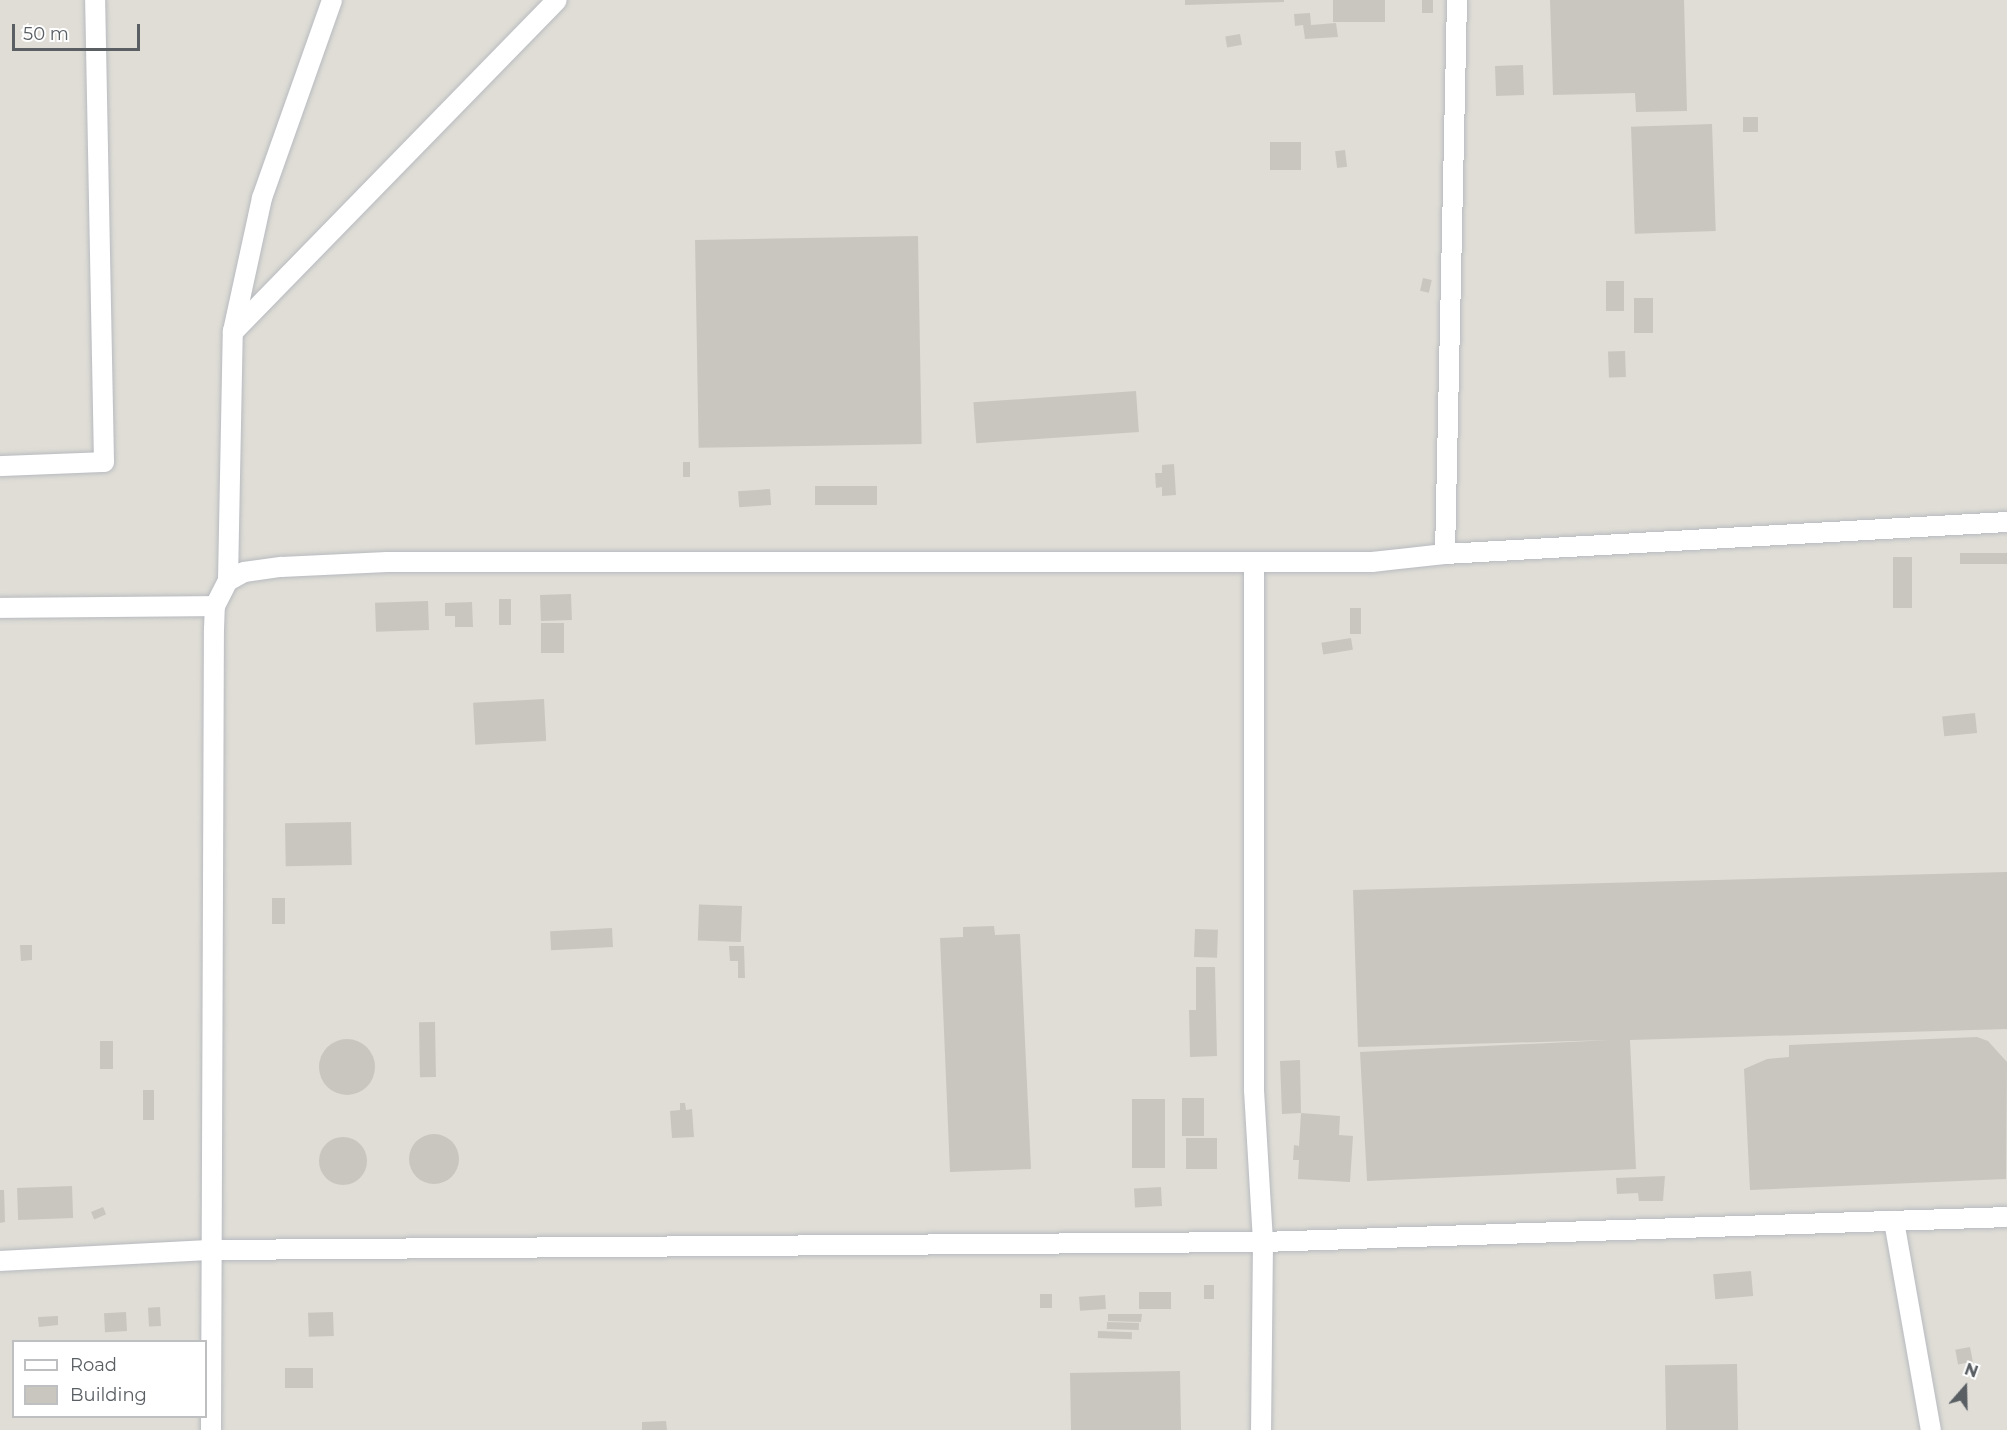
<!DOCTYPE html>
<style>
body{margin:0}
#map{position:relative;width:2007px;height:1430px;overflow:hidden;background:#eeebe1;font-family:Montserrat,sans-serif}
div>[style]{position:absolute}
.industrial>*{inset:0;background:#dfddd6}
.building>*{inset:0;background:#c9c6bf;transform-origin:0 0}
.round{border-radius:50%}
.roads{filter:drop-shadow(0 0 2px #b7babf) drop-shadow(0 0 2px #b7babf)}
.minor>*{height:20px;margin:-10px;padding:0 10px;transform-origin:10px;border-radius:10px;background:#fff}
span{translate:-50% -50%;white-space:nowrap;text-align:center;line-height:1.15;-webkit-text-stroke:6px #fff;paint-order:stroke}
.legend{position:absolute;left:12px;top:1340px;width:195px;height:78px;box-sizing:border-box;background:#fff;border:2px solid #bdbfc1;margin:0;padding:8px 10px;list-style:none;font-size:18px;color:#5a5f64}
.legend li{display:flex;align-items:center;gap:12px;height:30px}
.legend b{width:30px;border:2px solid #bdbfc1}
.north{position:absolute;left:1935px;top:1358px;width:60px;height:60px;-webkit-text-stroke:4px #fff;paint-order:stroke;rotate:20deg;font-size:16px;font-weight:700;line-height:24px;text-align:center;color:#5a5f64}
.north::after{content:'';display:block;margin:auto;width:21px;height:27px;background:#5a5f64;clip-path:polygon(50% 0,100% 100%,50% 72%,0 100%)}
.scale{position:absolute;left:12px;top:24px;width:128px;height:27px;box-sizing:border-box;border:3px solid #5a5f64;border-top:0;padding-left:8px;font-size:18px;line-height:21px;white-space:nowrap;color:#5a5f64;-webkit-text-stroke:4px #fff;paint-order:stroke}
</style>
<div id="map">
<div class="industrial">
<div style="clip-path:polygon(evenodd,0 0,2007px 0,2007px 1430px,0 1430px,0 0,14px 1342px,206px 1342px,206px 1416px,14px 1416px,14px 1342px)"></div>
</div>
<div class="building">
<div style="clip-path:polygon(1185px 0,1284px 0,1284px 2px,1185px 5px)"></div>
<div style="left:1333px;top:0;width:52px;height:22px"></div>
<div style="left:1422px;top:0;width:11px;height:13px"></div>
<div style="clip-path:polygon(1550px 0,1684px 0,1687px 111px,1636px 112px,1635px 93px,1553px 95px)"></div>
<div style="clip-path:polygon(1310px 13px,1311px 25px,1336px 23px,1338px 37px,1305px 39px,1303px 25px,1295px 26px,1294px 14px)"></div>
<div style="left:1240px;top:34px;width:11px;height:15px;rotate:80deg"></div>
<div style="left:1523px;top:65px;width:30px;height:28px;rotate:88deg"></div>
<div style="left:1743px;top:117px;width:15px;height:15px"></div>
<div style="left:1712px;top:124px;width:107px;height:81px;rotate:88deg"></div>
<div style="left:1270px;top:142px;width:31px;height:28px"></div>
<div style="left:1345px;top:150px;width:17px;height:10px;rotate:83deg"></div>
<div style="left:918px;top:236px;width:208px;height:223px;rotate:89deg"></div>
<div style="left:1423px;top:278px;width:9px;height:13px;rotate:13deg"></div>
<div style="left:1606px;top:281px;width:18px;height:30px"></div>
<div style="left:1634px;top:298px;width:19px;height:35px"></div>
<div style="left:1625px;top:351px;width:26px;height:17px;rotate:88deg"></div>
<div style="left:1136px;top:391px;width:41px;height:163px;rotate:86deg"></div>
<div style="left:683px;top:462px;width:7px;height:15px"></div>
<div style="clip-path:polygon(1174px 464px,1176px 495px,1162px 496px,1162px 487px,1156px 488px,1155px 473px,1162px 473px,1162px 465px)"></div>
<div style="left:877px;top:486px;width:19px;height:62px;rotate:90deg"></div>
<div style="left:770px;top:489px;width:16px;height:32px;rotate:86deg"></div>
<div style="left:2007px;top:553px;width:11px;height:47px;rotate:90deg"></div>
<div style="left:1893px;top:557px;width:19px;height:51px"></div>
<div style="left:571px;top:594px;width:26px;height:31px;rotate:88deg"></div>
<div style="left:499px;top:599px;width:12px;height:26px"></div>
<div style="left:428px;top:601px;width:29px;height:53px;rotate:88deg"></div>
<div style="clip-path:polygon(472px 602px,473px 627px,455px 627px,455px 616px,445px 616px,445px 603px)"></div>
<div style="left:1350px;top:608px;width:11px;height:26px"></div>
<div style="left:541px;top:623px;width:23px;height:30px"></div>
<div style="left:1351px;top:638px;width:12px;height:30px;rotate:81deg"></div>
<div style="left:544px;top:699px;width:42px;height:71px;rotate:87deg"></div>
<div style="left:1975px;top:713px;width:20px;height:33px;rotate:84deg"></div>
<div style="left:351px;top:822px;width:43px;height:66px;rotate:89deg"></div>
<div style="clip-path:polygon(2007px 872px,2007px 1029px,1630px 1040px,1636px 1169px,1367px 1181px,1360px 1052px,1610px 1040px,1358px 1047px,1353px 890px)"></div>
<div style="left:272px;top:898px;width:13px;height:26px"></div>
<div style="left:742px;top:906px;width:36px;height:43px;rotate:92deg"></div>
<div style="clip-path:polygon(994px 926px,995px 935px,1020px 934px,1031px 1169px,950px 1172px,940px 938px,963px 937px,963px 927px)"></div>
<div style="left:612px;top:928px;width:19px;height:62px;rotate:87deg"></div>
<div style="left:1195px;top:929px;width:23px;height:28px;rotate:2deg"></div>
<div style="clip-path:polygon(20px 945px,32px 945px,32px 960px,21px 961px)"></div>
<div style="clip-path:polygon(729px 946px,744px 946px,745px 978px,738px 978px,738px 961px,730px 961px)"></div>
<div style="clip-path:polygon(1196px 967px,1215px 967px,1217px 1056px,1190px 1057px,1189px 1010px,1196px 1010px)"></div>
<div style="left:435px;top:1022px;width:55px;height:16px;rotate:89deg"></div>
<div style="clip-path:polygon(1977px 1037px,1988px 1041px,2007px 1062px,2006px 1179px,1750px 1190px,1744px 1069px,1767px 1059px,1789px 1057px,1789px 1045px)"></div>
<div class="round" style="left:319px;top:1039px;width:56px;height:56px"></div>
<div style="left:100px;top:1041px;width:13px;height:28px"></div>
<div style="clip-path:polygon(1300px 1060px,1301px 1113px,1340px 1116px,1339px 1135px,1353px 1136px,1350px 1182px,1298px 1179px,1299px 1160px,1293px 1160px,1294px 1145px,1299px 1146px,1301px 1113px,1282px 1114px,1280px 1061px)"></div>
<div style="left:143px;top:1090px;width:11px;height:30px"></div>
<div style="left:1182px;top:1098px;width:22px;height:38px"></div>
<div style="left:1132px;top:1099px;width:33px;height:69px"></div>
<div style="clip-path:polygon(680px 1103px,685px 1103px,686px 1110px,692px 1109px,694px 1137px,672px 1138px,670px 1111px,680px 1110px)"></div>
<div class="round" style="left:409px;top:1134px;width:50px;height:50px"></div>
<div class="round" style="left:319px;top:1137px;width:48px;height:48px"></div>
<div style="left:1186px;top:1138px;width:31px;height:31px"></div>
<div style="clip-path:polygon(1665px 1176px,1663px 1201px,1639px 1201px,1638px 1193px,1617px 1194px,1616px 1178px)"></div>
<div style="left:72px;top:1186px;width:32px;height:55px;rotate:88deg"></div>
<div style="left:1161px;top:1187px;width:19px;height:27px;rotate:87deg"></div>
<div style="clip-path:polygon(0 1190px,4px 1190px,5px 1222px,0 1223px)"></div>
<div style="left:103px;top:1207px;width:8px;height:13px;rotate:67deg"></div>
<div style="left:1751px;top:1271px;width:25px;height:38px;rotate:85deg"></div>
<div style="left:1204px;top:1285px;width:10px;height:14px"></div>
<div style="left:1139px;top:1292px;width:32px;height:17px"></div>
<div style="left:1040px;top:1294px;width:12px;height:14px"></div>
<div style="left:1105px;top:1295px;width:14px;height:26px;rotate:86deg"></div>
<div style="left:160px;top:1307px;width:19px;height:12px;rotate:87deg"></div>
<div style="left:126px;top:1312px;width:19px;height:22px;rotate:87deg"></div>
<div style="left:333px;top:1312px;width:24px;height:25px;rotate:88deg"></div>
<div style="clip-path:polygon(1108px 1314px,1142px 1314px,1141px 1322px,1108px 1321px)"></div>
<div style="clip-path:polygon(58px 1316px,58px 1325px,39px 1327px,38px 1317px)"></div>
<div style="left:1107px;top:1322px;width:32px;height:7px;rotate:2deg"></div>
<div style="left:1098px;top:1331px;width:34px;height:7px;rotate:2deg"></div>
<div style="left:1970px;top:1347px;width:15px;height:15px;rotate:79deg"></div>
<div style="left:1737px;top:1364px;width:66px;height:72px;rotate:89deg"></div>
<div style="left:313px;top:1368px;width:20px;height:28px;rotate:90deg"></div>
<div style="left:1180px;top:1371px;width:59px;height:110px;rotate:89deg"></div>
<div style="clip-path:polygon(666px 1421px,667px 1430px,642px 1430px,642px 1422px)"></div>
</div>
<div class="roads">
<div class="minor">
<div style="left:234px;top:331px;width:462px;rotate:-45.7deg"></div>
<div style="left:0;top:466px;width:104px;rotate:-2.2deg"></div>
<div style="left:104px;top:462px;width:462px;rotate:-91.1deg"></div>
<div style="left:1445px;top:554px;width:554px;rotate:-88.76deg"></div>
<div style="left:1254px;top:562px;width:528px;rotate:90deg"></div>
<div style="left:1254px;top:1090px;width:152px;rotate:86.6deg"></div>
<div style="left:1263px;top:1242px;width:188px;rotate:90.6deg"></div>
<div style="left:228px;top:581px;width:18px;rotate:-29deg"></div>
<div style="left:244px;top:572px;width:37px;rotate:-8deg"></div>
<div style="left:281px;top:567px;width:106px;rotate:-2.7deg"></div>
<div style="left:387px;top:562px;width:985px"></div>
<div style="left:1372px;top:562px;width:73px;rotate:-6.3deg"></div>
<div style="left:1445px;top:554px;width:563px;rotate:-3.26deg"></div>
<div style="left:0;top:608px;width:215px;rotate:-0.5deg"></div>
<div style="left:1894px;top:1221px;width:212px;rotate:80deg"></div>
<div style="left:0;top:1261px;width:213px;rotate:-3deg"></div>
<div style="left:213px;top:1250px;width:1050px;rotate:-0.44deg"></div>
<div style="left:1263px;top:1242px;width:744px;rotate:-1.92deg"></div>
<div style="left:211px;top:1430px;width:800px;rotate:-89.79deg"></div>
<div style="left:214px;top:630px;width:24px;rotate:-88deg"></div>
<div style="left:215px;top:606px;width:28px;rotate:-63deg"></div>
<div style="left:228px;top:581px;width:250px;rotate:-88.9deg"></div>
<div style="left:233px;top:331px;width:136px;rotate:-77.7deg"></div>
<div style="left:262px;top:198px;width:210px;rotate:-70.5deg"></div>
</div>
</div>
<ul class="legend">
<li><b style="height:8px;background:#fff"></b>Road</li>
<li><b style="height:16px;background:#c9c6bf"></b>Building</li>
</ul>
<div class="north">N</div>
<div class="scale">50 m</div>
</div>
